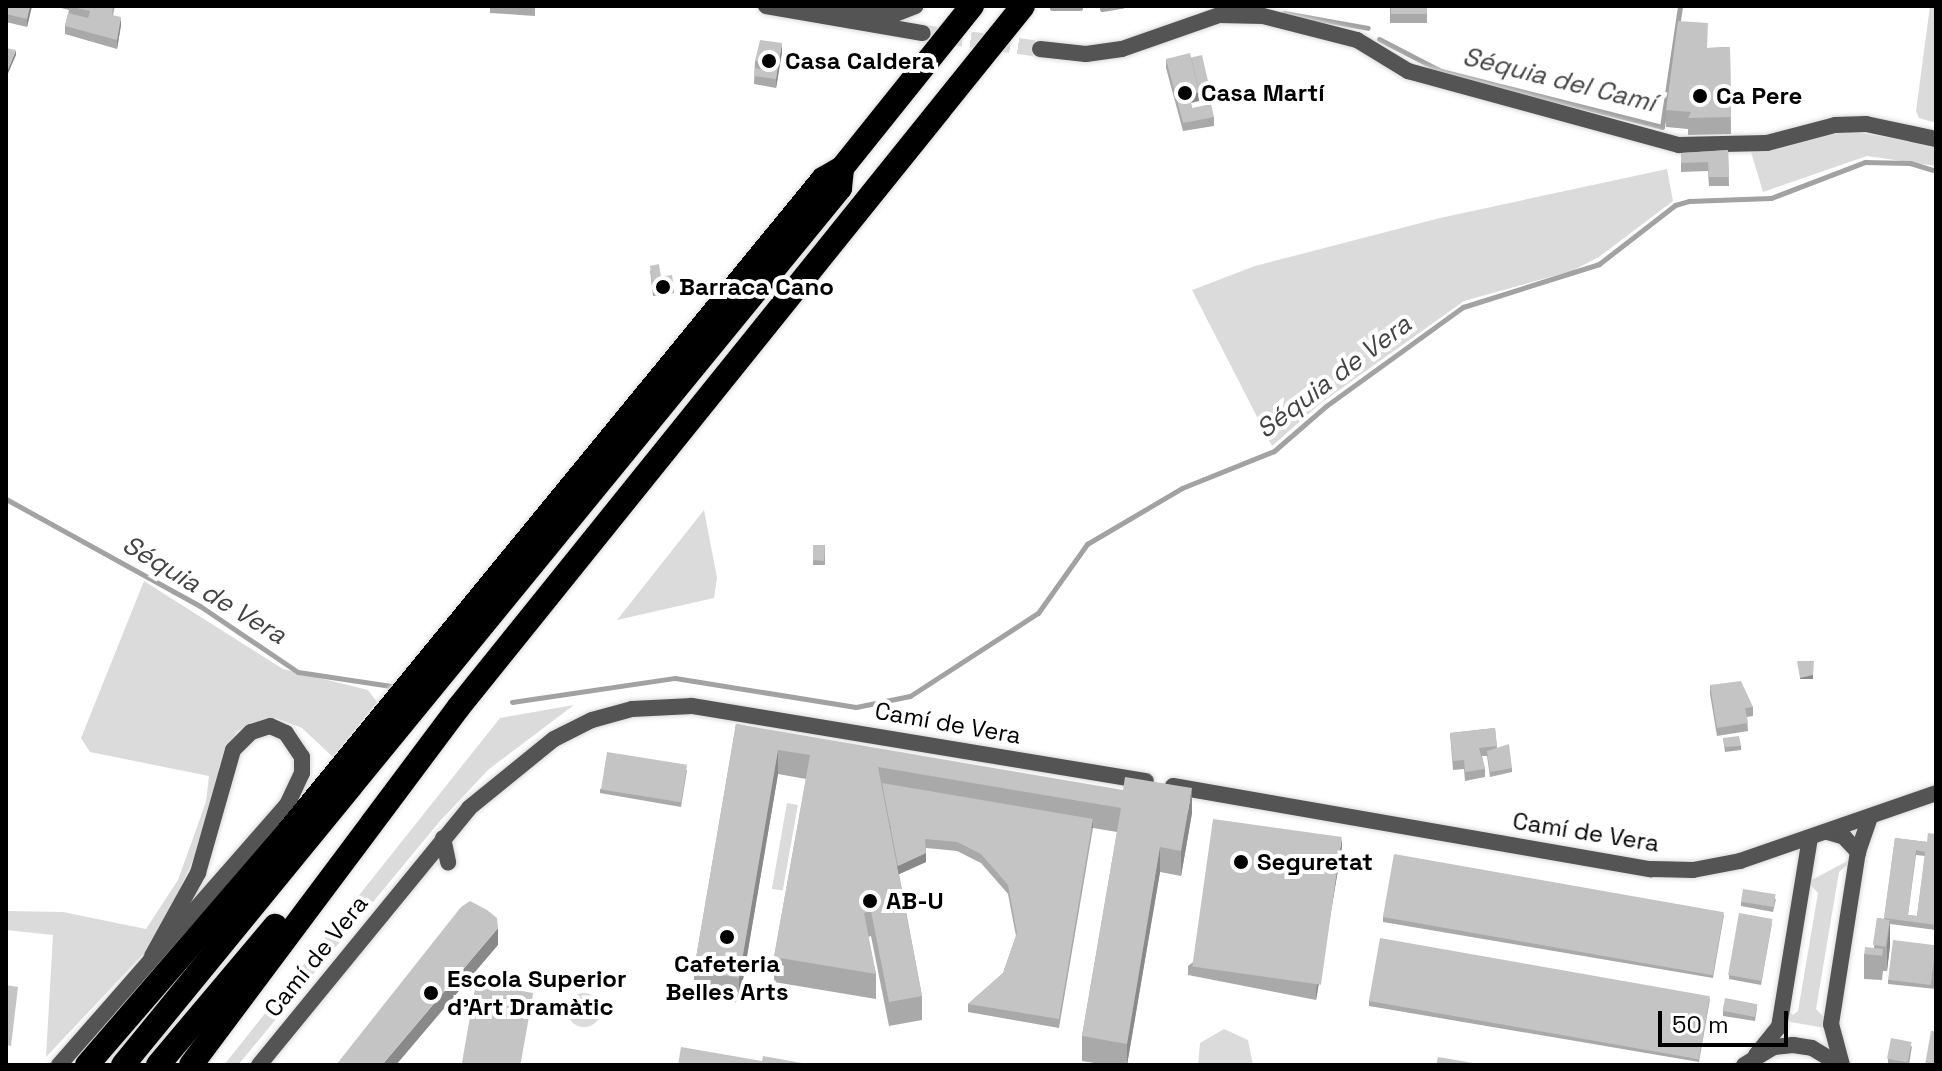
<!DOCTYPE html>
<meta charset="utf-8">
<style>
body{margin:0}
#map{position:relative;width:1942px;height:1071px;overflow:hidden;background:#fff;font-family:"Space Grotesk",sans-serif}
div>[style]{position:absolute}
.green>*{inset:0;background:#dbdbdb;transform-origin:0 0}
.round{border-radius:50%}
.stream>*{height:5px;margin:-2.5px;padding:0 2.5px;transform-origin:2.5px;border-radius:2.5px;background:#a2a2a2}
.minor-tunnel>*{height:16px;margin-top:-8px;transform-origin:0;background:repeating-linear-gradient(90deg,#d9d9d9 0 16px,transparent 0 24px)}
.roads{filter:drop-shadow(0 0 2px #dbdbdb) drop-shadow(0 0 2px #dbdbdb)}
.minor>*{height:16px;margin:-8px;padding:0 8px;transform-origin:8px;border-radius:8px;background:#545454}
.tertiary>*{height:16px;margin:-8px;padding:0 8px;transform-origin:8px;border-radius:8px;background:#545454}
.motorway>*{height:24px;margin:-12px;padding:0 12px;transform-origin:12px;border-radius:12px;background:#000}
.wall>*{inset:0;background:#a9a9a9;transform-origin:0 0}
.shaded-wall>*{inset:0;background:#898989;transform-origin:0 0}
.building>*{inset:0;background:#c4c4c4;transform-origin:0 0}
.dots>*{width:22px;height:22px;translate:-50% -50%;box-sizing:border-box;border:4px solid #fff;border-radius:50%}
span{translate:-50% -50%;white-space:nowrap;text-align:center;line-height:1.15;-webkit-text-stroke:8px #fff;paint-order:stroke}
.poi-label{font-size:24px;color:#000;font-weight:700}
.left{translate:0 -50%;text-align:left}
.street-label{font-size:24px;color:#000}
.water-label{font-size:26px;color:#434343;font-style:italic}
.frame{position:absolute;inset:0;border:8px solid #000;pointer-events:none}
.scale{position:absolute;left:1658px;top:1011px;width:130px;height:36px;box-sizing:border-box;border:4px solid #000;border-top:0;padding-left:10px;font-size:24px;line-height:28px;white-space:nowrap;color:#000;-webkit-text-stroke:6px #fff;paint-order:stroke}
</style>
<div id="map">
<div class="green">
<div style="clip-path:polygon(1930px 6px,1936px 6px,1936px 123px,1919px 118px,1916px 111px)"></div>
<div style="clip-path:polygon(1848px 131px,1936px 145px,1936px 166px,1867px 156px,1763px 192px,1751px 152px)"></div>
<div style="clip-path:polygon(1667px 169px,1673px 201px,1599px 257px,1572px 271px,1464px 301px,1321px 403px,1272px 446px,1192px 290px,1255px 266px,1440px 218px)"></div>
<div style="clip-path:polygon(704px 510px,717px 578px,714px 598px,617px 620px)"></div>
<div style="clip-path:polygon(144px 581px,283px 669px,368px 690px,377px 702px,333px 757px,302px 728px,276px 718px,237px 731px,220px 764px,205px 833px,172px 906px,145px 952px,46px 1057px,53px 935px,6px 930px,6px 911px,63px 912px,146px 929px,178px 880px,206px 802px,209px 776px,90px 752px,81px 738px)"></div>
<div style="clip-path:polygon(574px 705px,489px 769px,440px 821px,238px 1065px,224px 1065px,500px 718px)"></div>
<div style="left:787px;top:803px;width:11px;height:87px;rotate:10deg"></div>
<div style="clip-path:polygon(1853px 858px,1851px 870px,1846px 866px,1839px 872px,1816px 1009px,1826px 1019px,1825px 1028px,1785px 1021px,1787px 1011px,1793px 1015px,1798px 1011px,1818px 893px,1808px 882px)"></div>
<div class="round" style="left:567px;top:993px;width:34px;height:34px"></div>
<div style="clip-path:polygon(1224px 1029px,1248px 1040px,1253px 1065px,1198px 1065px,1200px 1043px)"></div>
</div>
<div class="stream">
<div style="left:1248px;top:6px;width:14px;rotate:12deg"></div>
<div style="left:1052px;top:8px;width:28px"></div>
<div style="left:1102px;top:9px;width:20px;rotate:-9deg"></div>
<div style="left:1284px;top:13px;width:85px;rotate:10.1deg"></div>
<div style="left:1379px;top:39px;width:70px;rotate:27.3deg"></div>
<div style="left:1441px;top:71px;width:228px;rotate:14.2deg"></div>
<div style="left:1662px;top:127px;width:122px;rotate:-81.5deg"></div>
<div style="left:6px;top:499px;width:222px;rotate:28.9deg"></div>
<div style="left:200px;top:606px;width:118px;rotate:34deg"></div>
<div style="left:298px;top:672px;width:94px;rotate:8.6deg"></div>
<div style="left:512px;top:702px;width:165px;rotate:-8.4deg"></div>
<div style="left:675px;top:678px;width:183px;rotate:9.1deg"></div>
<div style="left:856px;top:707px;width:55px;rotate:-11.5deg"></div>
<div style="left:910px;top:696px;width:153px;rotate:-33deg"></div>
<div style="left:1038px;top:613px;width:85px;rotate:-54.6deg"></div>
<div style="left:1087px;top:544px;width:110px;rotate:-30.5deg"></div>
<div style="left:1182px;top:488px;width:99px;rotate:-21.9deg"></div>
<div style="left:1274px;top:451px;width:69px;rotate:-40.9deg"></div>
<div style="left:1326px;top:406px;width:169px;rotate:-35.9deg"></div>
<div style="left:1463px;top:307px;width:143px;rotate:-17.5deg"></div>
<div style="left:1599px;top:264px;width:96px;rotate:-37.8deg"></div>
<div style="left:1675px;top:205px;width:15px;rotate:-16deg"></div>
<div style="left:1689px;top:201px;width:82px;rotate:-2.1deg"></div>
<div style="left:1771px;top:198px;width:101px;rotate:-21deg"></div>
<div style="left:1865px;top:162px;width:45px;rotate:1.3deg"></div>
<div style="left:1910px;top:163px;width:27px;rotate:17deg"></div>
</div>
<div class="minor-tunnel">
<div style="left:923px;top:33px;width:118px;rotate:7.8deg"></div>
</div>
<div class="roads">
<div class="minor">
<div style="left:766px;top:6px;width:159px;rotate:9.8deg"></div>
<div style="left:816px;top:12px;width:25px;rotate:-12deg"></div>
<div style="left:840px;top:7px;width:55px;rotate:7.3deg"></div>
<div style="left:895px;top:14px;width:22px;rotate:-21deg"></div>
<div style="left:1040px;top:49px;width:46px;rotate:6.2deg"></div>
<div style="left:1086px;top:54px;width:36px;rotate:-8deg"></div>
<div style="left:1122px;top:49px;width:103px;rotate:-19.3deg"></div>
<div style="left:1219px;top:15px;width:44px;rotate:1.3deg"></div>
<div style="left:1263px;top:16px;width:97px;rotate:14.3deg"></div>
<div style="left:1357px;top:40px;width:60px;rotate:31.3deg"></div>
<div style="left:1408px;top:71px;width:281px;rotate:15.3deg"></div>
<div style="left:1679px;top:145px;width:88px;rotate:-1.3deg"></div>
<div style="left:1767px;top:143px;width:70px;rotate:-14.8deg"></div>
<div style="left:1835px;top:125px;width:31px;rotate:-2deg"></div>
<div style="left:1866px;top:124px;width:72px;rotate:12.1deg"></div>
<div style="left:1828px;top:832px;width:17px;rotate:17deg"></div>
<div style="left:1844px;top:837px;width:21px;rotate:47deg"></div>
<div style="left:1756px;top:1055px;width:36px;rotate:-51deg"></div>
<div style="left:1779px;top:1027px;width:192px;rotate:-80.7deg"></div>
<div style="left:59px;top:1065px;width:346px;rotate:-48.8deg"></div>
<div style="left:287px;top:805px;width:35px;rotate:-65deg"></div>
<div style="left:302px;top:773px;width:16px;rotate:-90deg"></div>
<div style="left:302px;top:757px;width:29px;rotate:-124deg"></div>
<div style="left:286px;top:733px;width:17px;rotate:-156deg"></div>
<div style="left:270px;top:726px;width:20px;rotate:162deg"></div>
<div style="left:251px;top:732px;width:25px;rotate:135deg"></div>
<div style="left:233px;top:750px;width:128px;rotate:105.9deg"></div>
<div style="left:198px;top:873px;width:95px;rotate:119deg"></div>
<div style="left:1744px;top:1065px;width:35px;rotate:-31deg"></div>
<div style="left:1774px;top:1047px;width:19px;rotate:-6deg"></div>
<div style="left:1793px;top:1045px;width:19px;rotate:9deg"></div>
<div style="left:1812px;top:1048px;width:33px;rotate:31deg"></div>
<div style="left:1842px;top:1065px;width:42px;rotate:-105deg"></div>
<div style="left:1831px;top:1024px;width:174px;rotate:-81.1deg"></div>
<div style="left:1858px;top:852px;width:37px;rotate:-71deg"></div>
</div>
<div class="tertiary">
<div style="left:1173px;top:786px;width:485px;rotate:9.9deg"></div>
<div style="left:1651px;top:869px;width:42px;rotate:1.4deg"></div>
<div style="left:1693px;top:870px;width:48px;rotate:-10.8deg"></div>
<div style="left:1740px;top:861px;width:207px;rotate:-19.1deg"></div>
<div style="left:443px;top:838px;width:25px;rotate:78deg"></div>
<div style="left:259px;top:1065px;width:332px;rotate:-50.7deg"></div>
<div style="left:469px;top:808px;width:109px;rotate:-39.1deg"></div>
<div style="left:554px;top:739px;width:42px;rotate:-26.6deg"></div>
<div style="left:592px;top:720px;width:41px;rotate:-15.4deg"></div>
<div style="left:632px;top:709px;width:60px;rotate:-2.9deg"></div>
<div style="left:692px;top:706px;width:460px;rotate:9.4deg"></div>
</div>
<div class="motorway">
<div style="left:87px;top:1065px;width:308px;rotate:-49.2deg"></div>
<div style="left:288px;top:832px;width:844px;rotate:-50.67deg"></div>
<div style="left:823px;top:179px;width:22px;rotate:-30deg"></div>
<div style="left:842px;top:168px;width:208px;rotate:-51.3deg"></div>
<div style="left:123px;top:1065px;width:1133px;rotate:-50.73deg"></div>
<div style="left:840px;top:188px;width:20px;rotate:-84deg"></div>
<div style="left:158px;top:1065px;width:182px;rotate:-49.9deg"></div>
<div style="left:191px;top:1065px;width:446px;rotate:-53.2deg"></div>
<div style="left:458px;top:708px;width:901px;rotate:-51.17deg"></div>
</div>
</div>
<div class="wall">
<div style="clip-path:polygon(6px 6px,32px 6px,27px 27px,6px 22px)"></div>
<div style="clip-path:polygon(53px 6px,115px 6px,113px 15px,121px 25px,117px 49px,65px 34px,65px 26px,69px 10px)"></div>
<div style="clip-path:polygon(490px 6px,535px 6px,535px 16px,490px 13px)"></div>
<div style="left:1390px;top:6px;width:37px;height:17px"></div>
<div style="clip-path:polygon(1730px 47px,1731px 134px,1688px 135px,1688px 129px,1666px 127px,1666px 110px,1707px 48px)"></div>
<div style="clip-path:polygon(782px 52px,776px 88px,754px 84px,755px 61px)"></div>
<div style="clip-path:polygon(1191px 57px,1210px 94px,1199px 97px,1199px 101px,1191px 103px,1192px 108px,1214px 117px,1214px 126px,1183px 131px,1166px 68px,1166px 59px)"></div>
<div style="clip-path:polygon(1728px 150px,1729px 186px,1709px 186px,1708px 171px,1681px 172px,1681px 153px)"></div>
<div style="clip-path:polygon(650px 270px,674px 289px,674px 293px,653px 296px)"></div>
<div style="left:813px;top:545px;width:12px;height:20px"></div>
<div style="clip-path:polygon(1710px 685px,1753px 707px,1753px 716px,1747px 717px,1748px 731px,1717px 736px,1710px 694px)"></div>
<div style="clip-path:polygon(736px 724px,1192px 813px,1181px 876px,1160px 872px,1127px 1065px,1106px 1065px,1082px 1061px,1082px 1036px,1117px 832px,1093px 828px,1059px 1028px,968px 1012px,968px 1004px,1003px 973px,1016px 936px,1008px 894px,981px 863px,957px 851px,926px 848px,926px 862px,899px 874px,922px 996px,922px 1020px,889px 1026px,871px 936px,868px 937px,876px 974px,876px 999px,774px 982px,774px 957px,806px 779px,778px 774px,739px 1003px,694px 995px,694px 970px)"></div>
<div style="clip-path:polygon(1495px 728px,1497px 748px,1512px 768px,1512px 772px,1490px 777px,1487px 756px,1482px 756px,1485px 769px,1485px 777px,1465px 781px,1464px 769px,1453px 770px,1450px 733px)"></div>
<div style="clip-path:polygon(1723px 738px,1741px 746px,1741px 750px,1725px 752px)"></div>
<div style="clip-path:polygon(687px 770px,681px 807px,600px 793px,600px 789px)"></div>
<div style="clip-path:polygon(evenodd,1936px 834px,1936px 930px,1890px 924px,1890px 945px,1887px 971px,1883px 971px,1882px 980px,1864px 979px,1864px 954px,1874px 948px,1877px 918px,1884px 919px,1895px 838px,1927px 842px,1936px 834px,1916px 855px,1925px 856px,1917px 916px,1908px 915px,1916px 855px)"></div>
<div style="clip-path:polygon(1342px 846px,1316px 1000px,1188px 975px,1188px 966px)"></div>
<div style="clip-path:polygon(1776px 899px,1773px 912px,1741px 906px,1741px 902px)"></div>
<div style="clip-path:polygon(1724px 915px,1713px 978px,1383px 922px,1383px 917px)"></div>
<div style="clip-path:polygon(1772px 923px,1761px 985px,1729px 979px,1729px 975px)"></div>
<div style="clip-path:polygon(1936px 945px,1936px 989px,1888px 984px,1888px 980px)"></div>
<div style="clip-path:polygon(1710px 999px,1699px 1062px,1369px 1006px,1369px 1001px)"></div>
<div style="clip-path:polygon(1757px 1008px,1755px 1021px,1723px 1016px,1723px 1011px)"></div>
<div style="clip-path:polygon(1912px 1046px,1909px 1065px,1888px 1064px,1888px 1059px)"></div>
</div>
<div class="shaded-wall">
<div style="clip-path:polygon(30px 6px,32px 6px,27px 27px,27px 19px)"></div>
<div style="clip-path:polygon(121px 17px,121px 25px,117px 49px,117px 40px)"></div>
<div style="clip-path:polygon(782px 43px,782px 52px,776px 88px,776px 79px)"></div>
<div style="clip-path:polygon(16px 50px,16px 55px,6px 78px,6px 74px)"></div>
<div style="clip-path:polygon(1210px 90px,1210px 94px,1199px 97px,1199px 101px,1189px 103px,1189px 95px)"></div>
<div style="left:1813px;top:675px;width:4px;height:13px;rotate:90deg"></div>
<div style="clip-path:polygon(778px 750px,778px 774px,739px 1003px,739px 978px)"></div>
<div style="clip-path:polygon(1192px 788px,1192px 813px,1181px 876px,1181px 851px)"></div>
<div style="left:1093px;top:819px;width:9px;height:203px;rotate:90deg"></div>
<div style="clip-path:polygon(1342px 838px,1342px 846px,1316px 1000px,1316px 991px)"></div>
<div style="clip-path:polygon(1160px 847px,1160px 872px,1127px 1065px,1127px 1044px)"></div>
<div style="clip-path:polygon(926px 853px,926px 862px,895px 876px,895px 867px)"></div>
<div style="clip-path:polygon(1890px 920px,1890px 945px,1887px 971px,1887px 947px)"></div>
<div style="clip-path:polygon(498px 928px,498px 945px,396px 1065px,382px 1065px)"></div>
</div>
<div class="building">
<div style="clip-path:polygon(6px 6px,30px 6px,27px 19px,6px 14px)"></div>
<div style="clip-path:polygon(69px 6px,113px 6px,112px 15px,121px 17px,117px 40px,65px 26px,68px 13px,88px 18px,90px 11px)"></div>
<div style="left:1391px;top:6px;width:36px;height:8px"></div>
<div style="clip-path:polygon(1678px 21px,1708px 23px,1707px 48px,1730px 47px,1731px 117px,1688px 118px,1691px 112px,1666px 110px)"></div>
<div style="clip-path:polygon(760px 40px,782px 43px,776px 79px,754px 76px,755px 68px,765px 70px,766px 64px,755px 61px)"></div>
<div style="clip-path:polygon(6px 48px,16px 50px,6px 74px)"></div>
<div style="clip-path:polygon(1190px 53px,1199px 92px,1189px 95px,1192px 108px,1211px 104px,1214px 117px,1183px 123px,1166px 59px)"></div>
<div style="left:1202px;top:55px;width:36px;height:11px;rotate:77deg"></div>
<div style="clip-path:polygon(1728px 150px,1729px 177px,1709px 177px,1708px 162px,1681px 163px,1681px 153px)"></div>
<div style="clip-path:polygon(659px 264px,661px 277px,672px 275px,674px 289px,653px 291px,650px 266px)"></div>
<div style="clip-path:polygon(813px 545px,825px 545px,824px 561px,813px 560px)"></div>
<div style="clip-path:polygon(1797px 661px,1814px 661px,1813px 675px,1800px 678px)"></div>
<div style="clip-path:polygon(1741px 681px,1753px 707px,1745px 708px,1748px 723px,1717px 728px,1710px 685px)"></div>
<div style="clip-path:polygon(736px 724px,1123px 790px,1125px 777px,1192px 788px,1181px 851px,1160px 847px,1127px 1044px,1082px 1036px,1121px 808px,878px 767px,922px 996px,889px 1002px,871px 911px,864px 913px,876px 974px,774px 957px,810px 755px,778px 750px,739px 978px,694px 970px)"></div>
<div style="clip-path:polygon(1495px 728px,1497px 746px,1479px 748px,1485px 769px,1465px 772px,1464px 760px,1453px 761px,1450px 733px)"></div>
<div style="clip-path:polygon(1739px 736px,1741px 746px,1725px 747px,1723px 738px)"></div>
<div style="clip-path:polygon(1509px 744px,1512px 768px,1490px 772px,1487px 751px)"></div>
<div style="left:607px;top:752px;width:81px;height:38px;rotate:9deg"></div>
<div style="clip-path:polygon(882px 783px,1093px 819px,1059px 1019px,968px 1004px,1003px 973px,1017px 933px,1008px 885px,981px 854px,957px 842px,925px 839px,926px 853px,898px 866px)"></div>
<div style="left:1213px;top:819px;width:130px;height:149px;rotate:8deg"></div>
<div style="clip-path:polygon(evenodd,1928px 833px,1936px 834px,1936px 925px,1884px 918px,1895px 838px,1927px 842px,1928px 833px,1916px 850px,1925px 852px,1917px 916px,1908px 915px,1916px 850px)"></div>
<div style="left:1394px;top:854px;width:335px;height:64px;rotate:10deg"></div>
<div style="left:1743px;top:889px;width:33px;height:13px;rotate:9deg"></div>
<div style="clip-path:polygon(470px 901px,487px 910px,497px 918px,498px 928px,382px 1065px,336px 1065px,461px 907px)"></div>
<div style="left:1739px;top:913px;width:34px;height:63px;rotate:10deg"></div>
<div style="left:1877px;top:918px;width:13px;height:27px;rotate:9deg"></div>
<div style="left:1380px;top:938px;width:335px;height:64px;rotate:10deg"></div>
<div style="left:1893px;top:940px;width:43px;height:40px;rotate:7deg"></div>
<div style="left:1865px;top:947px;width:18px;height:7px;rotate:6deg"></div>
<div style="left:476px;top:983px;width:58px;height:83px;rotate:10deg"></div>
<div style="clip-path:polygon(6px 985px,18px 987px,11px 1046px,6px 1045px)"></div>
<div style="left:1725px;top:998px;width:33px;height:13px;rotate:11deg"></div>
<div style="clip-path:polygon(1931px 1031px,1936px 1031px,1936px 1065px,1925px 1065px)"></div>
<div style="left:1891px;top:1038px;width:21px;height:21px;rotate:11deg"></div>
<div style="clip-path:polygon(681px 1047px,762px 1061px,763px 1056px,813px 1065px,678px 1065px)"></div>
<div style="clip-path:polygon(1438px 1057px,1485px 1065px,1436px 1065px)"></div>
</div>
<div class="dots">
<div style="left:769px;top:61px;background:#000"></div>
<div style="left:1185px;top:93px;background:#000"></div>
<div style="left:1700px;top:96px;background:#000"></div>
<div style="left:663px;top:287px;background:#000"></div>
<div style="left:1241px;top:862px;background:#000"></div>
<div style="left:870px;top:901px;background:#000"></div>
<div style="left:727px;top:937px;background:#000"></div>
<div style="left:431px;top:993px;background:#000"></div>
</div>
<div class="poi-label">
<span class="left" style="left:785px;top:61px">Casa Caldera</span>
<span class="left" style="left:1201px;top:93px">Casa Martí</span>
<span class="left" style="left:1716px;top:96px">Ca Pere</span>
<span class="left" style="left:679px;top:287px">Barraca Cano</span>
<span class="left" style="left:1257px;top:862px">Seguretat</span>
<span class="left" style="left:886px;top:901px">AB-U</span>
<span style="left:727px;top:978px">Cafeteria<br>Belles Arts</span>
<span class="left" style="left:447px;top:993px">Escola Superior<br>d'Art Dramàtic</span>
</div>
<div class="street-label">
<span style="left:948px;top:723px;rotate:10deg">Camí de Vera</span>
<span style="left:1586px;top:832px;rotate:9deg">Camí de Vera</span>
<span style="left:316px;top:956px;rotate:-51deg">Camí de Vera</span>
</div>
<div class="water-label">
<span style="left:1559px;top:80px;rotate:14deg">Séquia del Camí</span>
<span style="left:1334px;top:377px;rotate:-37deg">Séquia de Vera</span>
<span style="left:204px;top:590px;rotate:31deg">Séquia de Vera</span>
</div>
<div class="frame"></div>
<div class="scale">50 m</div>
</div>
